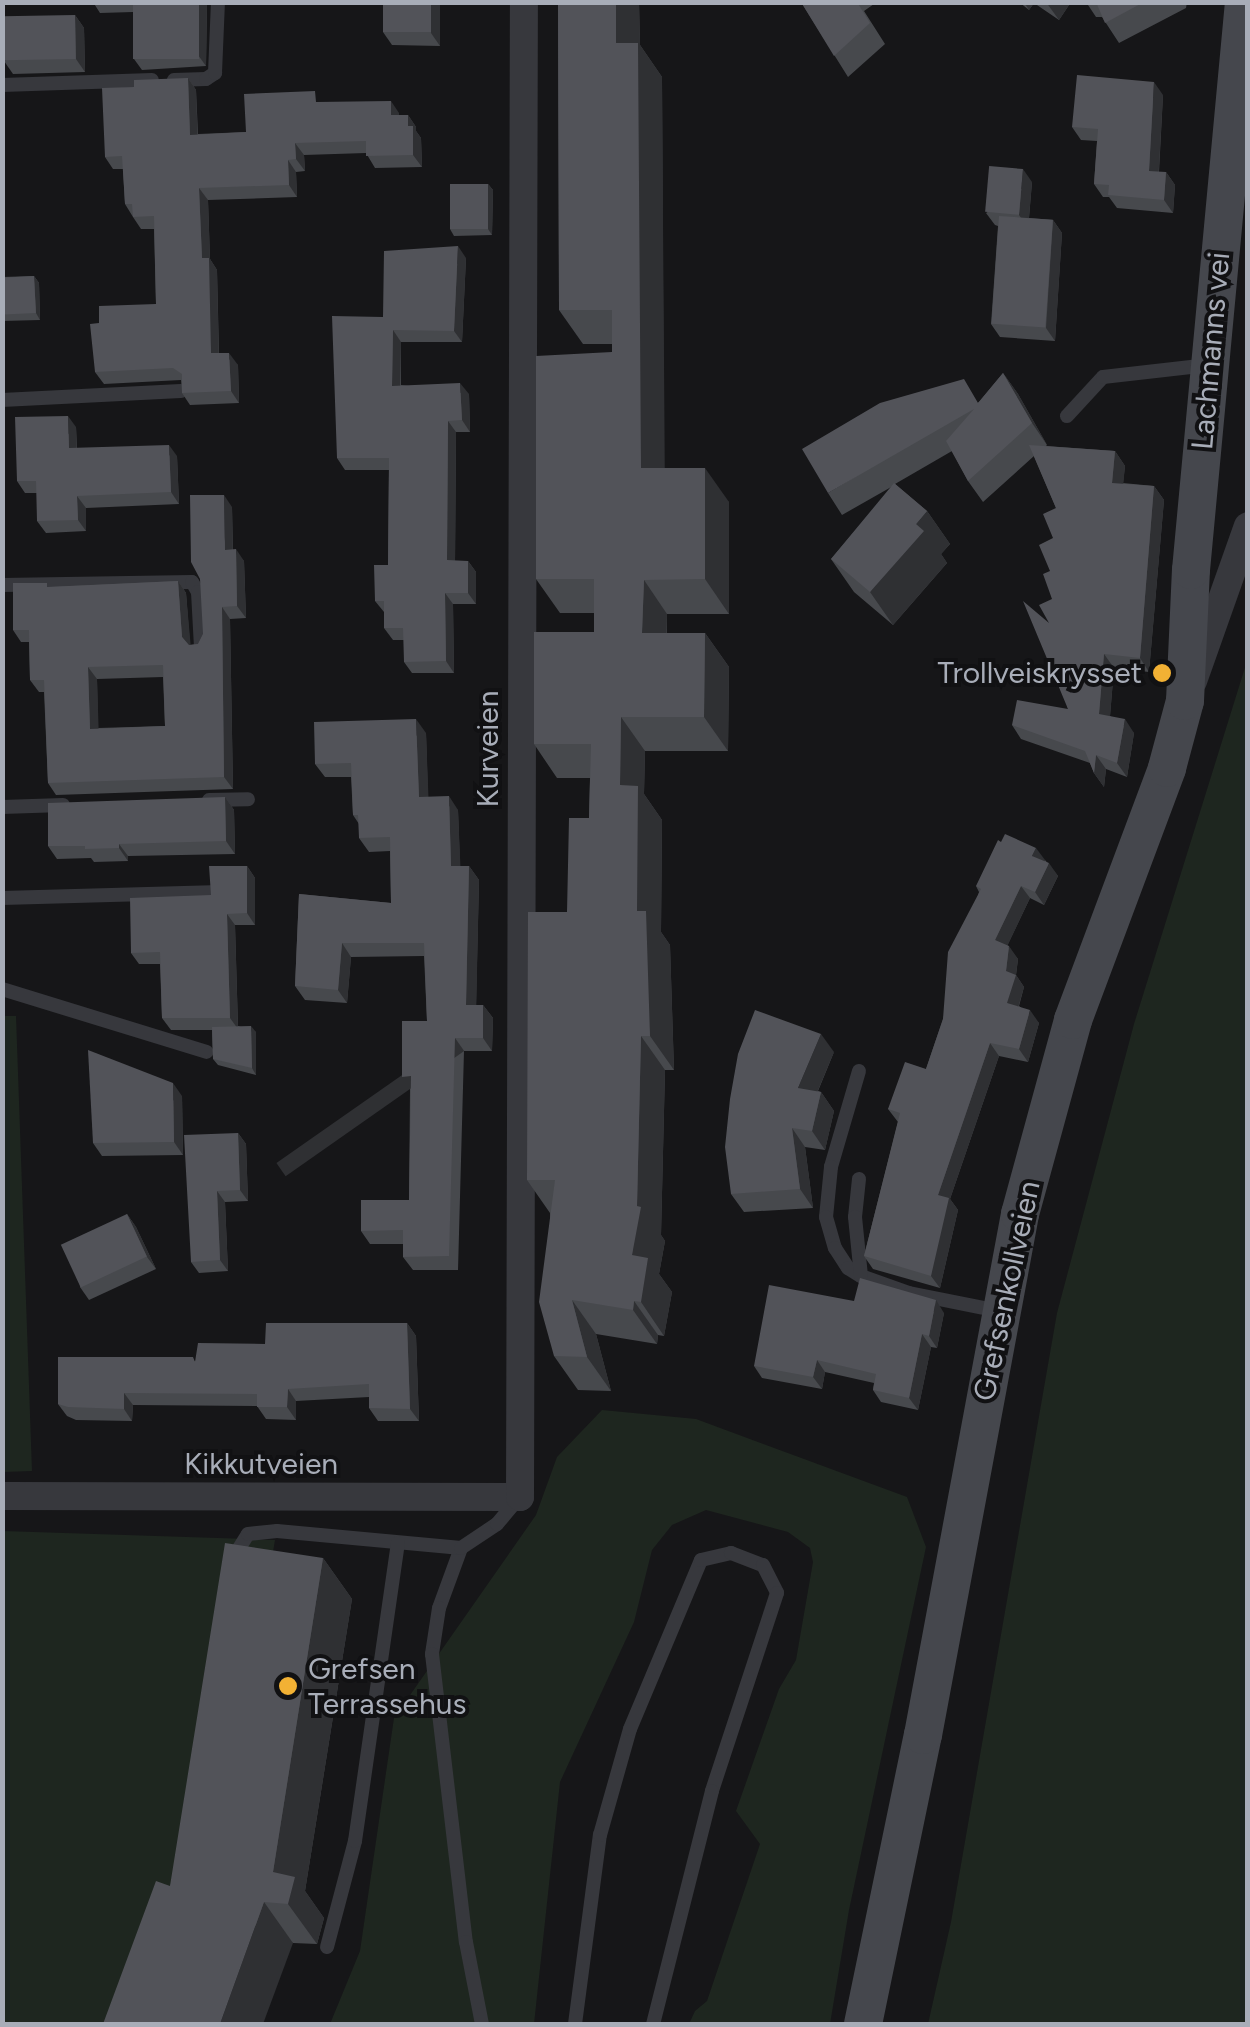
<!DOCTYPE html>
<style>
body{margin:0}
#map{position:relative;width:1250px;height:2027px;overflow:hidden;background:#161618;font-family:Figtree,sans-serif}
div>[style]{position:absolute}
.green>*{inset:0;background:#1e261f}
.lane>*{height:14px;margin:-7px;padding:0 7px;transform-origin:7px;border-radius:7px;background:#37383d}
.street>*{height:28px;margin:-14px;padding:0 14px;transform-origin:14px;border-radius:14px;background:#37383d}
.secondary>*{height:38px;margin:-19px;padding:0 19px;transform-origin:19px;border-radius:19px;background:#45474d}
.wall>*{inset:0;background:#47494d}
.shaded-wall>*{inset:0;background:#2f3033;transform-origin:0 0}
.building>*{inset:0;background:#525359;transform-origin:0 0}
.dots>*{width:28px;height:28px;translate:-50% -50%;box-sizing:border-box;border:5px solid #111113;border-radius:50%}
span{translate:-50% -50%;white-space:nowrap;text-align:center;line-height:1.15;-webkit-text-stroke:8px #111113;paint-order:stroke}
.street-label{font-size:30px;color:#a8adb8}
.poi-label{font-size:30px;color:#a8adb8}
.right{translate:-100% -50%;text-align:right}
.left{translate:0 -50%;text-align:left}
.frame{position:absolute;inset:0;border:5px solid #a8adb8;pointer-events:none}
</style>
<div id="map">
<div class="green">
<div style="clip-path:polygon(1247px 661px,1247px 2024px,928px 2024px,951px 1922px,1057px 1313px,1134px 1024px)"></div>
<div style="clip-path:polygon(3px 1016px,16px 1016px,32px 1471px,3px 1472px)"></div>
<div style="clip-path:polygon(602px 1410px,696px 1419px,907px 1497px,926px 1547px,849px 1910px,830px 2024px,689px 2024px,695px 2011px,707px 2001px,760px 1844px,736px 1811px,779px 1689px,796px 1660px,813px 1562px,810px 1548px,788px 1532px,706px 1510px,672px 1525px,652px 1550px,634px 1622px,560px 1782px,534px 2024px,330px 2024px,360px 1951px,394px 1718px,536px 1515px,557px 1457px)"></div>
<div style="clip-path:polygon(3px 1531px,275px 1540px,212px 1910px,167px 2024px,3px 2024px)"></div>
</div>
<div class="lane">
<div style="left:174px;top:80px;width:32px;rotate:-2deg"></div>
<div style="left:206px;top:79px;width:11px;rotate:-34deg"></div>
<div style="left:215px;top:73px;width:71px;rotate:-87.6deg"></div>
<div style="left:2px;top:85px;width:150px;rotate:-1.9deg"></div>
<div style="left:2px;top:400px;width:179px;rotate:-2.9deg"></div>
<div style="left:1067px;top:416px;width:53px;rotate:-47.3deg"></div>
<div style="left:1103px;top:377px;width:106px;rotate:-6.5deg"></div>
<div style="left:2px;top:585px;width:190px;rotate:-0.9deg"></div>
<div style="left:192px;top:582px;width:12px;rotate:59deg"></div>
<div style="left:198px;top:592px;width:55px;rotate:86.9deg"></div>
<div style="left:209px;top:800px;width:39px;rotate:-1deg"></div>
<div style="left:2px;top:807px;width:61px;rotate:-1.9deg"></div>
<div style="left:2px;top:898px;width:209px;rotate:-1.6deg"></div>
<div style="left:2px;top:989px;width:214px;rotate:17.1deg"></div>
<div style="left:859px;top:1071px;width:100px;rotate:106.3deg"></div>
<div style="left:831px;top:1167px;width:50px;rotate:95.7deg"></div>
<div style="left:826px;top:1217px;width:32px;rotate:74deg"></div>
<div style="left:835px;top:1248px;width:24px;rotate:57deg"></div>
<div style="left:848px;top:1268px;width:15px;rotate:32deg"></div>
<div style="left:861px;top:1276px;width:51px;rotate:19.5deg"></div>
<div style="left:909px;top:1293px;width:91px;rotate:11.4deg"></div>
<div style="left:859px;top:1179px;width:38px;rotate:96deg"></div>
<div style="left:855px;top:1217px;width:59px;rotate:84.2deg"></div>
<div style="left:461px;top:1548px;width:64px;rotate:110.1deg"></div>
<div style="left:439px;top:1608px;width:47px;rotate:98.7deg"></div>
<div style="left:432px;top:1654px;width:290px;rotate:83.3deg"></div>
<div style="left:466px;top:1942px;width:84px;rotate:79deg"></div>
<div style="left:233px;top:1558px;width:28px;rotate:-58deg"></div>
<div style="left:248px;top:1534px;width:29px;rotate:-6deg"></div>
<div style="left:277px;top:1531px;width:185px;rotate:5.3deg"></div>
<div style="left:461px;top:1548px;width:43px;rotate:-33.7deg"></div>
<div style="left:497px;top:1524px;width:34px;rotate:-50deg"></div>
<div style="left:327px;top:1947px;width:110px;rotate:-75.2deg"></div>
<div style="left:355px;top:1841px;width:301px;rotate:-81.8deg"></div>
<div style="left:575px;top:2024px;width:191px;rotate:-82.5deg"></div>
<div style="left:600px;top:1835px;width:110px;rotate:-74.2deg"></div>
<div style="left:630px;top:1729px;width:183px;rotate:-67.2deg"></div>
<div style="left:701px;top:1560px;width:31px;rotate:-13deg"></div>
<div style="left:731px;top:1553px;width:34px;rotate:21deg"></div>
<div style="left:763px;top:1565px;width:31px;rotate:63deg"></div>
<div style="left:777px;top:1593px;width:208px;rotate:108.2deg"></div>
<div style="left:712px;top:1791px;width:240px;rotate:104.2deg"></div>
</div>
<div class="street">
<div style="left:1193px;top:681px;width:164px;rotate:-70.5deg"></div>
<div style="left:2px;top:1496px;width:518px;rotate:0.11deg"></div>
<div style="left:520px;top:1497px;width:1495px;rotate:-89.85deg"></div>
</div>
<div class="secondary">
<div style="left:863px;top:2024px;width:295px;rotate:-78.3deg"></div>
<div style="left:923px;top:1735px;width:530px;rotate:-79.45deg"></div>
<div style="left:1020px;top:1214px;width:201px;rotate:-74.7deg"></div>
<div style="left:1073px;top:1020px;width:269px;rotate:-69.5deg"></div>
<div style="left:1167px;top:768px;width:69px;rotate:-75deg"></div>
<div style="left:1185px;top:701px;width:131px;rotate:-87.4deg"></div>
<div style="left:1191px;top:570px;width:570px;rotate:-84.67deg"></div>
</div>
<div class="wall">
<div style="clip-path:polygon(93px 2px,207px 2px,206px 66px,142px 70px,134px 59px,133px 12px,100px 13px)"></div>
<div style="clip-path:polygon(440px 2px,440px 46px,392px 45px,383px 32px)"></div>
<div style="clip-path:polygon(558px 2px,639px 2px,640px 45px,662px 77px,664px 468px,729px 502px,729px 614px,667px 614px,667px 633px,705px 633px,729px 667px,728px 751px,645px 751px,644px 794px,662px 820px,661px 932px,670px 945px,674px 1070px,665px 1070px,661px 1235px,665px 1241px,659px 1274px,672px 1292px,664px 1336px,658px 1335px,657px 1344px,596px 1334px,611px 1391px,578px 1390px,554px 1356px,550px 1213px,527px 1180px,567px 912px,589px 818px,590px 778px,557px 778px,534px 744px,594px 632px,594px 613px,560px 613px,536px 579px,612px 352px,612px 344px,583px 344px,559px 310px)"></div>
<div style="clip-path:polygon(801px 2px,874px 2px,874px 4px,864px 11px,885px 44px,848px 77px)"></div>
<div style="clip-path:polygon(1019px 2px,1071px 2px,1059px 20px,1034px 3px,1029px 10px)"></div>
<div style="clip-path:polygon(1086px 2px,1187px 2px,1186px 8px,1119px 43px,1102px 17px,1096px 17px)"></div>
<div style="clip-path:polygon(75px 15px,84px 28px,85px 72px,13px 74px,4px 61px)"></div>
<div style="clip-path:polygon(188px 78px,196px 90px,198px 134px,246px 132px,323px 102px,399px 113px,399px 115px,408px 115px,416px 127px,416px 131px,421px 138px,422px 167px,375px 168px,366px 153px,304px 155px,305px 171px,296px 172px,297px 197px,208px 200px,210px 259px,217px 270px,219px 353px,238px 365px,239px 403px,190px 405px,182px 393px,181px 380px,104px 384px,95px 372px,99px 323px,156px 304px,154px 229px,141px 229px,133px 217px,125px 204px,123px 169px,113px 169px,105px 157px,134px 87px)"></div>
<div style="clip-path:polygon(1163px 95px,1159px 172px,1166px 172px,1175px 185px,1173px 213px,1117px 208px,1109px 197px,1103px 197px,1094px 184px,1097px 141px,1081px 140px,1072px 127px)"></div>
<div style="clip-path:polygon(1032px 182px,1029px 218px,1053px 220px,1062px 233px,1055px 341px,1000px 337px,991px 324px,998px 226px,995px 225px,986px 213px)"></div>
<div style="clip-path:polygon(488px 184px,493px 190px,492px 235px,454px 236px,450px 229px)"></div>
<div style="clip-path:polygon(466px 258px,462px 342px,401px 342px,401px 385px,469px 394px,470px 432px,456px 432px,455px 561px,468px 561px,476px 572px,476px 604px,453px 604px,454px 673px,412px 673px,404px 662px,404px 640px,393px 640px,384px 628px,384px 612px,375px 601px,388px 565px,389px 470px,345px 470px,337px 458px,383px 317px)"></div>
<div style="clip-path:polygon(34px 276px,39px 283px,40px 320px,2px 321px,2px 277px)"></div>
<div style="clip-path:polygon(1003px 373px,1018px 394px,1047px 445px,1046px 446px,1115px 451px,1125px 466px,1123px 483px,1154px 486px,1164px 500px,1149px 672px,1114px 668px,1110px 716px,1134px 733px,1127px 777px,1106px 769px,1104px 787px,1094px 773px,1090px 763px,1021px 739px,1012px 725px,1068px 709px,1049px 623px,1052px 599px,1050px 571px,1056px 508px,1034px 456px,983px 502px,968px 481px,952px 451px,895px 484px,927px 511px,950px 544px,941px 554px,947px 563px,893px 625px,854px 592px,831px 559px,893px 486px,842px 515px,828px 493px,979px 402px)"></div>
<div style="clip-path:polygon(76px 427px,77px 448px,177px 456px,179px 504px,86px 508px,86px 531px,46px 533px,37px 521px,37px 493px,25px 493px,17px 481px)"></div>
<div style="clip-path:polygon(evenodd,232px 507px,233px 550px,244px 561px,246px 618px,230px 619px,233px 789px,56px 795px,48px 783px,44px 692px,39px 692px,30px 680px,29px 642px,21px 642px,13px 630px,50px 587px,178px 581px,186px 593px,190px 645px,198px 644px,203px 634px,232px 507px,163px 677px,165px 726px,98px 728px,97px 679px,163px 677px)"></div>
<div style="clip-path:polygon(426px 733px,428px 797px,458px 810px,460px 866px,469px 866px,479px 880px,476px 1005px,483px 1005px,493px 1018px,492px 1051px,464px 1051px,458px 1270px,413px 1270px,403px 1257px,403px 1244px,370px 1244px,361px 1231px,409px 1200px,410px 1089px,402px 1077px,427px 1021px,424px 956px,351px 957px,347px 1003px,305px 1000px,295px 986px,299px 894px,391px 903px,390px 851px,369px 852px,359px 838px,359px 824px,353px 815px,351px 777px,325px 777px,315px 764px)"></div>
<div style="clip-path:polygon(225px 797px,234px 810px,235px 854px,128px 856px,128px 861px,94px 862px,91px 858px,57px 859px,48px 846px)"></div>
<div style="clip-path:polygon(1045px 860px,1058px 876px,1044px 905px,1030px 898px,1007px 946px,1018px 959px,1016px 975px,1024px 987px,1019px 1006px,1039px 1023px,1028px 1062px,999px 1056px,950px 1199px,958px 1210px,940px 1288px,873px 1269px,864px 1256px,898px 1122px,888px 1109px,926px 1069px,943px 1019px,979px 892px,976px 886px)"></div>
<div style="clip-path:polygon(247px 866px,255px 878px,255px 925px,235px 925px,238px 1026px,256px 1032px,256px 1075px,218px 1065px,213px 1059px,212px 1030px,171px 1030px,162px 1018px,160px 964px,139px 964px,131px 953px,211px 895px)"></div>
<div style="clip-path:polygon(834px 1052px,818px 1091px,821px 1092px,834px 1111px,825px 1150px,805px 1147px,813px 1208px,744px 1212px,731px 1194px)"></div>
<div style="clip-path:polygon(182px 1096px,183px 1155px,102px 1156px,93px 1143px)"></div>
<div style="clip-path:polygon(238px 1133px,246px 1144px,248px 1201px,225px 1202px,228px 1271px,199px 1273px,191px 1262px)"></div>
<div style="clip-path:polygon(127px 1214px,136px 1227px,156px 1269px,89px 1300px,80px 1287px)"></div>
<div style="clip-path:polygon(854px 1301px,944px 1313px,937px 1348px,931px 1347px,918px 1410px,881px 1402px,873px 1390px,874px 1383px,825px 1372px,822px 1389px,762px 1378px,754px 1366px)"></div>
<div style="clip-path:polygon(407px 1323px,416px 1336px,419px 1421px,378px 1421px,369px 1408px,369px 1397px,296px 1401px,296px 1420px,266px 1419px,257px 1406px,133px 1405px,132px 1421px,76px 1420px,67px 1416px,58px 1404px,195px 1361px,265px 1344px)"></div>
<div style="clip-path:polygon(323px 1558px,352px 1599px,305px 1891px,324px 1918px,317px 1944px,293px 1943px,170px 1886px)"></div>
</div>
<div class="shaded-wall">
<div style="clip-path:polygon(199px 2px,207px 3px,206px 66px,198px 55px)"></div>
<div style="clip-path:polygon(431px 2px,440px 2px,440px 46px,431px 33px)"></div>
<div style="clip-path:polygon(616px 2px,639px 2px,640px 45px,662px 77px,665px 502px,641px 468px,616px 43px)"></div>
<div style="clip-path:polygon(1024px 2px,1034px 2px,1034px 3px,1029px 10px)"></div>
<div style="clip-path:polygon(1046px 2px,1071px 2px,1059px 20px)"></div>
<div style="clip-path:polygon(75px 15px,84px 28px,85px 72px,76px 59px)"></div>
<div style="clip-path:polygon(188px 78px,196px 90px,198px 147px,190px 135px)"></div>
<div style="clip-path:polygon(1154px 82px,1163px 95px,1158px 184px,1149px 171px)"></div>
<div style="clip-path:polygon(391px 101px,399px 113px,399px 127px,391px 115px)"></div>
<div style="clip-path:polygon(408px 115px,416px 127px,416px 131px,421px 138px,422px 167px,413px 155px,408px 126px)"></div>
<div style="clip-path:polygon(295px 143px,304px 155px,305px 171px,296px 159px)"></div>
<div style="clip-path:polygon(288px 160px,296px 172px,297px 197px,289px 185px)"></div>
<div style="clip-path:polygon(1023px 169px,1032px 182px,1028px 228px,1019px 215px)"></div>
<div style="clip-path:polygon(1166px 172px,1175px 185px,1173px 213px,1164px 200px)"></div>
<div style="clip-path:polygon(488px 184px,493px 190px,492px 235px,488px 229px)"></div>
<div style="clip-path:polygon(199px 188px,208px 200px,210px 259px,217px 270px,219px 365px,211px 353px,202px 258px)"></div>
<div style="clip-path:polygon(1053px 220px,1062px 233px,1055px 341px,1046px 328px)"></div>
<div style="clip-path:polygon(458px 246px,466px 258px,462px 342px,454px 331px)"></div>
<div style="clip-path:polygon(34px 276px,39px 283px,40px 320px,36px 313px)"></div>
<div style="clip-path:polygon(393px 330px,401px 342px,400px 397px,392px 386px)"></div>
<div style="clip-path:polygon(229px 353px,238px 365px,239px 403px,231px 391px)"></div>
<div style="clip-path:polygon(1003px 373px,1018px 394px,1047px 445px,1032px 423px)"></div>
<div style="clip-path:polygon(460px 383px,469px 394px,470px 432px,462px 420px)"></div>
<div style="clip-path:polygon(68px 416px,76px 427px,77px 459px,69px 448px)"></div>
<div style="clip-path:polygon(448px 421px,456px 432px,455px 572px,447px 560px)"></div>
<div style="clip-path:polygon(169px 445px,177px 456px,179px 504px,171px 492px)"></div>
<div style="clip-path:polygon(1115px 451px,1125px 466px,1122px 497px,1112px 483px)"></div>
<div style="clip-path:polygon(705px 468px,729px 502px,729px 614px,705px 579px)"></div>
<div style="clip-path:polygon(1154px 486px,1164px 500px,1149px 672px,1140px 658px)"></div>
<div style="clip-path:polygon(224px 495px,232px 507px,233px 562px,225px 550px)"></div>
<div style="clip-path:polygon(77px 496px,86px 508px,86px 531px,78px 520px)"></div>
<div style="clip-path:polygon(927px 511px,950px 544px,941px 554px,947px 563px,893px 625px,870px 592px,916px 524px)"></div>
<div style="clip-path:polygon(236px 549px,244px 561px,246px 618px,237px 606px)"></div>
<div style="clip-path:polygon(468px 561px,476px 572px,476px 604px,468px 593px)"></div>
<div style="clip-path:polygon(644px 580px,667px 614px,666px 667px,642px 633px)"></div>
<div style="clip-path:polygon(178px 581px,186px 593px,191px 649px,182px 637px)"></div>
<div style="clip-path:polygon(445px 593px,453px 604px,454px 673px,446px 661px)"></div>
<div style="clip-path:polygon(222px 607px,230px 619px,233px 789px,224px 777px)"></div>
<div style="clip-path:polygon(705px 633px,729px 667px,728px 751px,704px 717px)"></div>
<div style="clip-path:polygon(1104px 654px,1114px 668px,1109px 728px,1099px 714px)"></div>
<div style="clip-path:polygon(88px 667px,97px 679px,99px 741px,90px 729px)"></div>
<div style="clip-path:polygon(621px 717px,645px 751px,644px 794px,662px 820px,661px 932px,670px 945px,674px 1070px,650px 1036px,620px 785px)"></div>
<div style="clip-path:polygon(416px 719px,426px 733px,429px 811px,419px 797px)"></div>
<div style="clip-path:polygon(1125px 719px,1134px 733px,1127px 777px,1117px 763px)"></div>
<div style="clip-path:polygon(1096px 755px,1106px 769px,1104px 787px,1094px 773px)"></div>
<div style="clip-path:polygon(449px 796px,458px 810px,461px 880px,451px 866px)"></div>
<div style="clip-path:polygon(225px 797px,234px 810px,235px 854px,226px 841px)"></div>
<div style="clip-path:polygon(119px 844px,128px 856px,128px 861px,119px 848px)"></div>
<div style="clip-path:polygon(1036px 848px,1045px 860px,1041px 869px,1032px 856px)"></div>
<div style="clip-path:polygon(1049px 863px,1058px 876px,1044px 905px,1035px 892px)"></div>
<div style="clip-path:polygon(247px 866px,255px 878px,255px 925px,247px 913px)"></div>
<div style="clip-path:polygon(469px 866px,479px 880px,476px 1018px,466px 1005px)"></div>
<div style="clip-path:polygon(1021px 886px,1030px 898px,1004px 953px,995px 940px)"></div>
<div style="clip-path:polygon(227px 914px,235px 925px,238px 1029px,230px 1018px)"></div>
<div style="clip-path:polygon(342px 943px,351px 957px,347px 1003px,338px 990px)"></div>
<div style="clip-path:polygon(1009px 946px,1018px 959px,1016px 975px,1024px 987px,1016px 1015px,1007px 1003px,1006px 971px)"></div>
<div style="clip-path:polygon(483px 1005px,493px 1018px,492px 1051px,483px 1038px)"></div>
<div style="clip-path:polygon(1030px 1010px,1039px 1023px,1028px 1062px,1019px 1049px)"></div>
<div style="clip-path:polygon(251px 1026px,256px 1032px,256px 1075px,252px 1068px)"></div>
<div style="clip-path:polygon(821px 1034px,834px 1052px,811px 1107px,798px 1088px)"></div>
<div style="clip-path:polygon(641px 1036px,665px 1070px,661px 1235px,665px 1241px,659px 1274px,672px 1292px,664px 1336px,641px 1302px,632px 1255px,637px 1206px)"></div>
<div style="left:455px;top:1038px;width:16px;height:218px;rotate:55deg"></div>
<div style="clip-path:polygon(990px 1043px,999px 1056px,950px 1199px,958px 1210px,940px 1288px,931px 1276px,938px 1195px)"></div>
<div style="clip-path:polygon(173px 1083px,182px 1096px,183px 1155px,174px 1142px)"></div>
<div style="clip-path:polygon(821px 1092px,834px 1111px,825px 1150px,812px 1131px)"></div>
<div style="clip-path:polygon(792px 1128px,805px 1147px,813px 1208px,800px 1189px)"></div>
<div style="clip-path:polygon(238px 1133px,246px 1144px,248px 1201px,240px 1190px)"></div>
<div style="clip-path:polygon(217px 1191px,225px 1202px,228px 1271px,220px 1260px)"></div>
<div style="clip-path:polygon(127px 1214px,136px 1227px,156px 1269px,147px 1257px)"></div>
<div style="clip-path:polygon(572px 1300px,596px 1334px,611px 1391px,587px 1357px)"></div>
<div style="clip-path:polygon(936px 1300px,944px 1313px,937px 1348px,929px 1336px)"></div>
<div style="clip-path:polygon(634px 1301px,658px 1335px,657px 1344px,633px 1310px)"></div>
<div style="clip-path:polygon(407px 1323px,416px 1336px,419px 1421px,410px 1409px)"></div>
<div style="clip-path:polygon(922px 1334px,931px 1347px,918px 1410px,909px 1398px)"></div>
<div style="clip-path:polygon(817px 1360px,825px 1372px,822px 1389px,813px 1377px)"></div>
<div style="clip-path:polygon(288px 1389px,296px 1401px,296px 1420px,287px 1407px)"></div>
<div style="clip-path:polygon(124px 1393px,133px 1405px,132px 1421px,124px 1409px)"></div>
<div style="clip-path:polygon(323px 1558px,352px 1599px,305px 1891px,324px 1918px,317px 1944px,288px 1904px,273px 1872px)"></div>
<div style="clip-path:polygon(264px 1902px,293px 1943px,263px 2024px,220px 2024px)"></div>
</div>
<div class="building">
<div style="left:133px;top:2px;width:66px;height:57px"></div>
<div style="left:383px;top:2px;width:48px;height:30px"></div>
<div style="clip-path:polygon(558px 2px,616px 2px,616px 43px,638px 43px,641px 468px,705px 468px,705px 579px,644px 580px,642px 633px,705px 633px,704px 717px,621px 717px,620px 785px,638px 786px,637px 911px,646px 911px,650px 1036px,641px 1036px,637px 1206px,641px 1207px,632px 1255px,648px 1258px,641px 1302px,634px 1301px,633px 1310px,572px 1300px,587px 1357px,554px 1356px,539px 1302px,555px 1180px,527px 1180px,528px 912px,567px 912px,569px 818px,589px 818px,591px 744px,534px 744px,534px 632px,594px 632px,594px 579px,536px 579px,536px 356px,612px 352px,612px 310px,559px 310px)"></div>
<div style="clip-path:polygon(801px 2px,857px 2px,870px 23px,834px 56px)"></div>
<div style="clip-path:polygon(1096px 2px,1144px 2px,1105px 23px)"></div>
<div style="left:75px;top:15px;width:44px;height:72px;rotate:89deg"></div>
<div style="clip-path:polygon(1077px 75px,1154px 82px,1149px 171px,1166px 172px,1164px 200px,1108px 195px,1109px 185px,1094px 184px,1098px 129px,1072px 127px)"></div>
<div style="clip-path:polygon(188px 78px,190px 135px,246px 132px,244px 94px,315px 91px,316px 102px,391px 101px,391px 115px,408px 115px,408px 126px,413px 126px,413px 155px,366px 156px,366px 141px,295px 143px,296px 159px,288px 160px,289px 185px,199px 188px,202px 258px,209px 258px,211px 353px,229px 353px,231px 391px,182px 393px,182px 374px,173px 368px,95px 372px,90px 324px,99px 323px,99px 306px,156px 304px,154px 216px,133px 217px,132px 204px,125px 204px,122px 156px,105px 157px,102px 88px,134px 87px,134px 80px)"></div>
<div style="left:1023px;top:169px;width:46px;height:34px;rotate:95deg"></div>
<div style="left:450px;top:184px;width:38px;height:45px"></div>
<div style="left:999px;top:216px;width:54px;height:108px;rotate:4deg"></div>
<div style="clip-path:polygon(458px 246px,454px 331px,393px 330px,392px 386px,460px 383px,462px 420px,448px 421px,447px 560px,468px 561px,468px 593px,445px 593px,446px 661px,404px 662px,403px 628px,384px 628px,384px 601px,375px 601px,374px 565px,388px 565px,389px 458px,337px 458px,332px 316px,383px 317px,384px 251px)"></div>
<div style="left:34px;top:276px;width:37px;height:32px;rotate:87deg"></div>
<div style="clip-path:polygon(1003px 373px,1032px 423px,968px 481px,946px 441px,974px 409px,828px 493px,802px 449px,880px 403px,964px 379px,978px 403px)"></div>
<div style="clip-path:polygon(68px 416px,69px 448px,169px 445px,171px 492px,77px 496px,78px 520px,37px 521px,36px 481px,17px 481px,15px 417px)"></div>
<div style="clip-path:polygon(1029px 445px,1115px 451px,1112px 483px,1154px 486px,1140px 658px,1104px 654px,1099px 714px,1125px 719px,1117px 763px,1096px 755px,1094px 773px,1085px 751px,1012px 725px,1017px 700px,1068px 709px,1023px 601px,1049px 623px,1039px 605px,1052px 599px,1043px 574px,1050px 571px,1039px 545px,1053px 538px,1043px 514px,1056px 508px)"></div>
<div style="clip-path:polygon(894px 483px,927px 511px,916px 524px,924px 531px,870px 592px,831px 559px)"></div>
<div style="clip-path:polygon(evenodd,190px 495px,224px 495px,225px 550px,236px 549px,237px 606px,222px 607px,224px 777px,48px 783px,44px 680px,30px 680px,29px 630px,13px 630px,13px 583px,47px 583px,47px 587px,178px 581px,182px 637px,189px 645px,198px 644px,203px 634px,200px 579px,191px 562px,190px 495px,163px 665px,165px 726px,90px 729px,88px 667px,163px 665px)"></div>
<div style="clip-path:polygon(416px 719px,419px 797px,449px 796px,451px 866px,469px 866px,466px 1005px,483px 1005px,483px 1038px,455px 1038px,449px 1256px,403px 1257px,403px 1230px,361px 1231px,361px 1200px,409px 1200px,411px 1076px,402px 1077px,402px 1021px,427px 1021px,424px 943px,342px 943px,338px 990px,295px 986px,299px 894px,391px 903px,390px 837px,359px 838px,358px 815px,353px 815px,351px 763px,315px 764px,314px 722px)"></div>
<div style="clip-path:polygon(225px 797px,226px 841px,119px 844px,119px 848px,85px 849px,85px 846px,48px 846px,48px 803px)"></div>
<div style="clip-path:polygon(1005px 834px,1036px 848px,1032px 856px,1049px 863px,1035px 892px,1021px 886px,995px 940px,1009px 946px,1006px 971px,1016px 975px,1007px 1003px,1030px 1010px,1019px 1049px,990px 1043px,938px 1195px,949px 1198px,931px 1276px,864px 1256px,900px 1113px,888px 1109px,905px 1062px,926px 1069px,943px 1019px,948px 952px,981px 889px,976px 886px,998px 840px,1001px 842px)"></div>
<div style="clip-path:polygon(209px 866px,247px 866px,247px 913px,227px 914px,230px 1018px,162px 1018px,160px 952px,131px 953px,130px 898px,211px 895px)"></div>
<div style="clip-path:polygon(755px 1010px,821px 1034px,798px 1088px,821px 1092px,812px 1131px,792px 1128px,800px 1189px,731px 1194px,725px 1147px,730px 1099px,738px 1054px)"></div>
<div style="clip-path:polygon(251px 1026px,252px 1068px,213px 1059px,212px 1027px)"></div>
<div style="clip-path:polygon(88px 1050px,173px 1083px,174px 1142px,93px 1143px)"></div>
<div style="clip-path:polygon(238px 1133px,240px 1190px,217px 1191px,220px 1260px,191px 1262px,184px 1135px)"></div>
<div style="left:127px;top:1214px;width:47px;height:73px;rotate:65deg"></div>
<div style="clip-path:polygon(860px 1278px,936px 1300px,929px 1336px,922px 1334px,909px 1398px,873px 1390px,876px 1374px,817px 1360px,813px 1377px,754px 1366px,769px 1285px,854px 1301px)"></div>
<div style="clip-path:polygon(266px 1323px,407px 1323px,410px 1409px,369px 1408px,369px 1384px,288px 1389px,287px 1407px,257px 1407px,257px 1394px,124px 1393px,124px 1409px,68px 1407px,58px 1404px,58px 1357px,193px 1357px,195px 1362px,198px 1343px,265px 1344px)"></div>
<div style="clip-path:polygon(225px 1543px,323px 1558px,273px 1872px,295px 1877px,288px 1904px,264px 1902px,220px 2024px,103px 2024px,156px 1881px,170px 1886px)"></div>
</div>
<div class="dots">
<div style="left:1162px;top:673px;background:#f2b134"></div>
<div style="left:288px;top:1686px;background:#f2b134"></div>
</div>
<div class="street-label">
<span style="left:1211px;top:351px;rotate:-85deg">Lachmanns vei</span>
<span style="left:488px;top:749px;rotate:-90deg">Kurveien</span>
<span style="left:1007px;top:1291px;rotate:-78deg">Grefsenkollveien</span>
<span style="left:261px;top:1464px">Kikkutveien</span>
</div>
<div class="poi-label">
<span class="right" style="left:1142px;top:673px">Trollveiskrysset</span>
<span class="left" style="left:308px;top:1686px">Grefsen<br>Terrassehus</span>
</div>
<div class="frame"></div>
</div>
